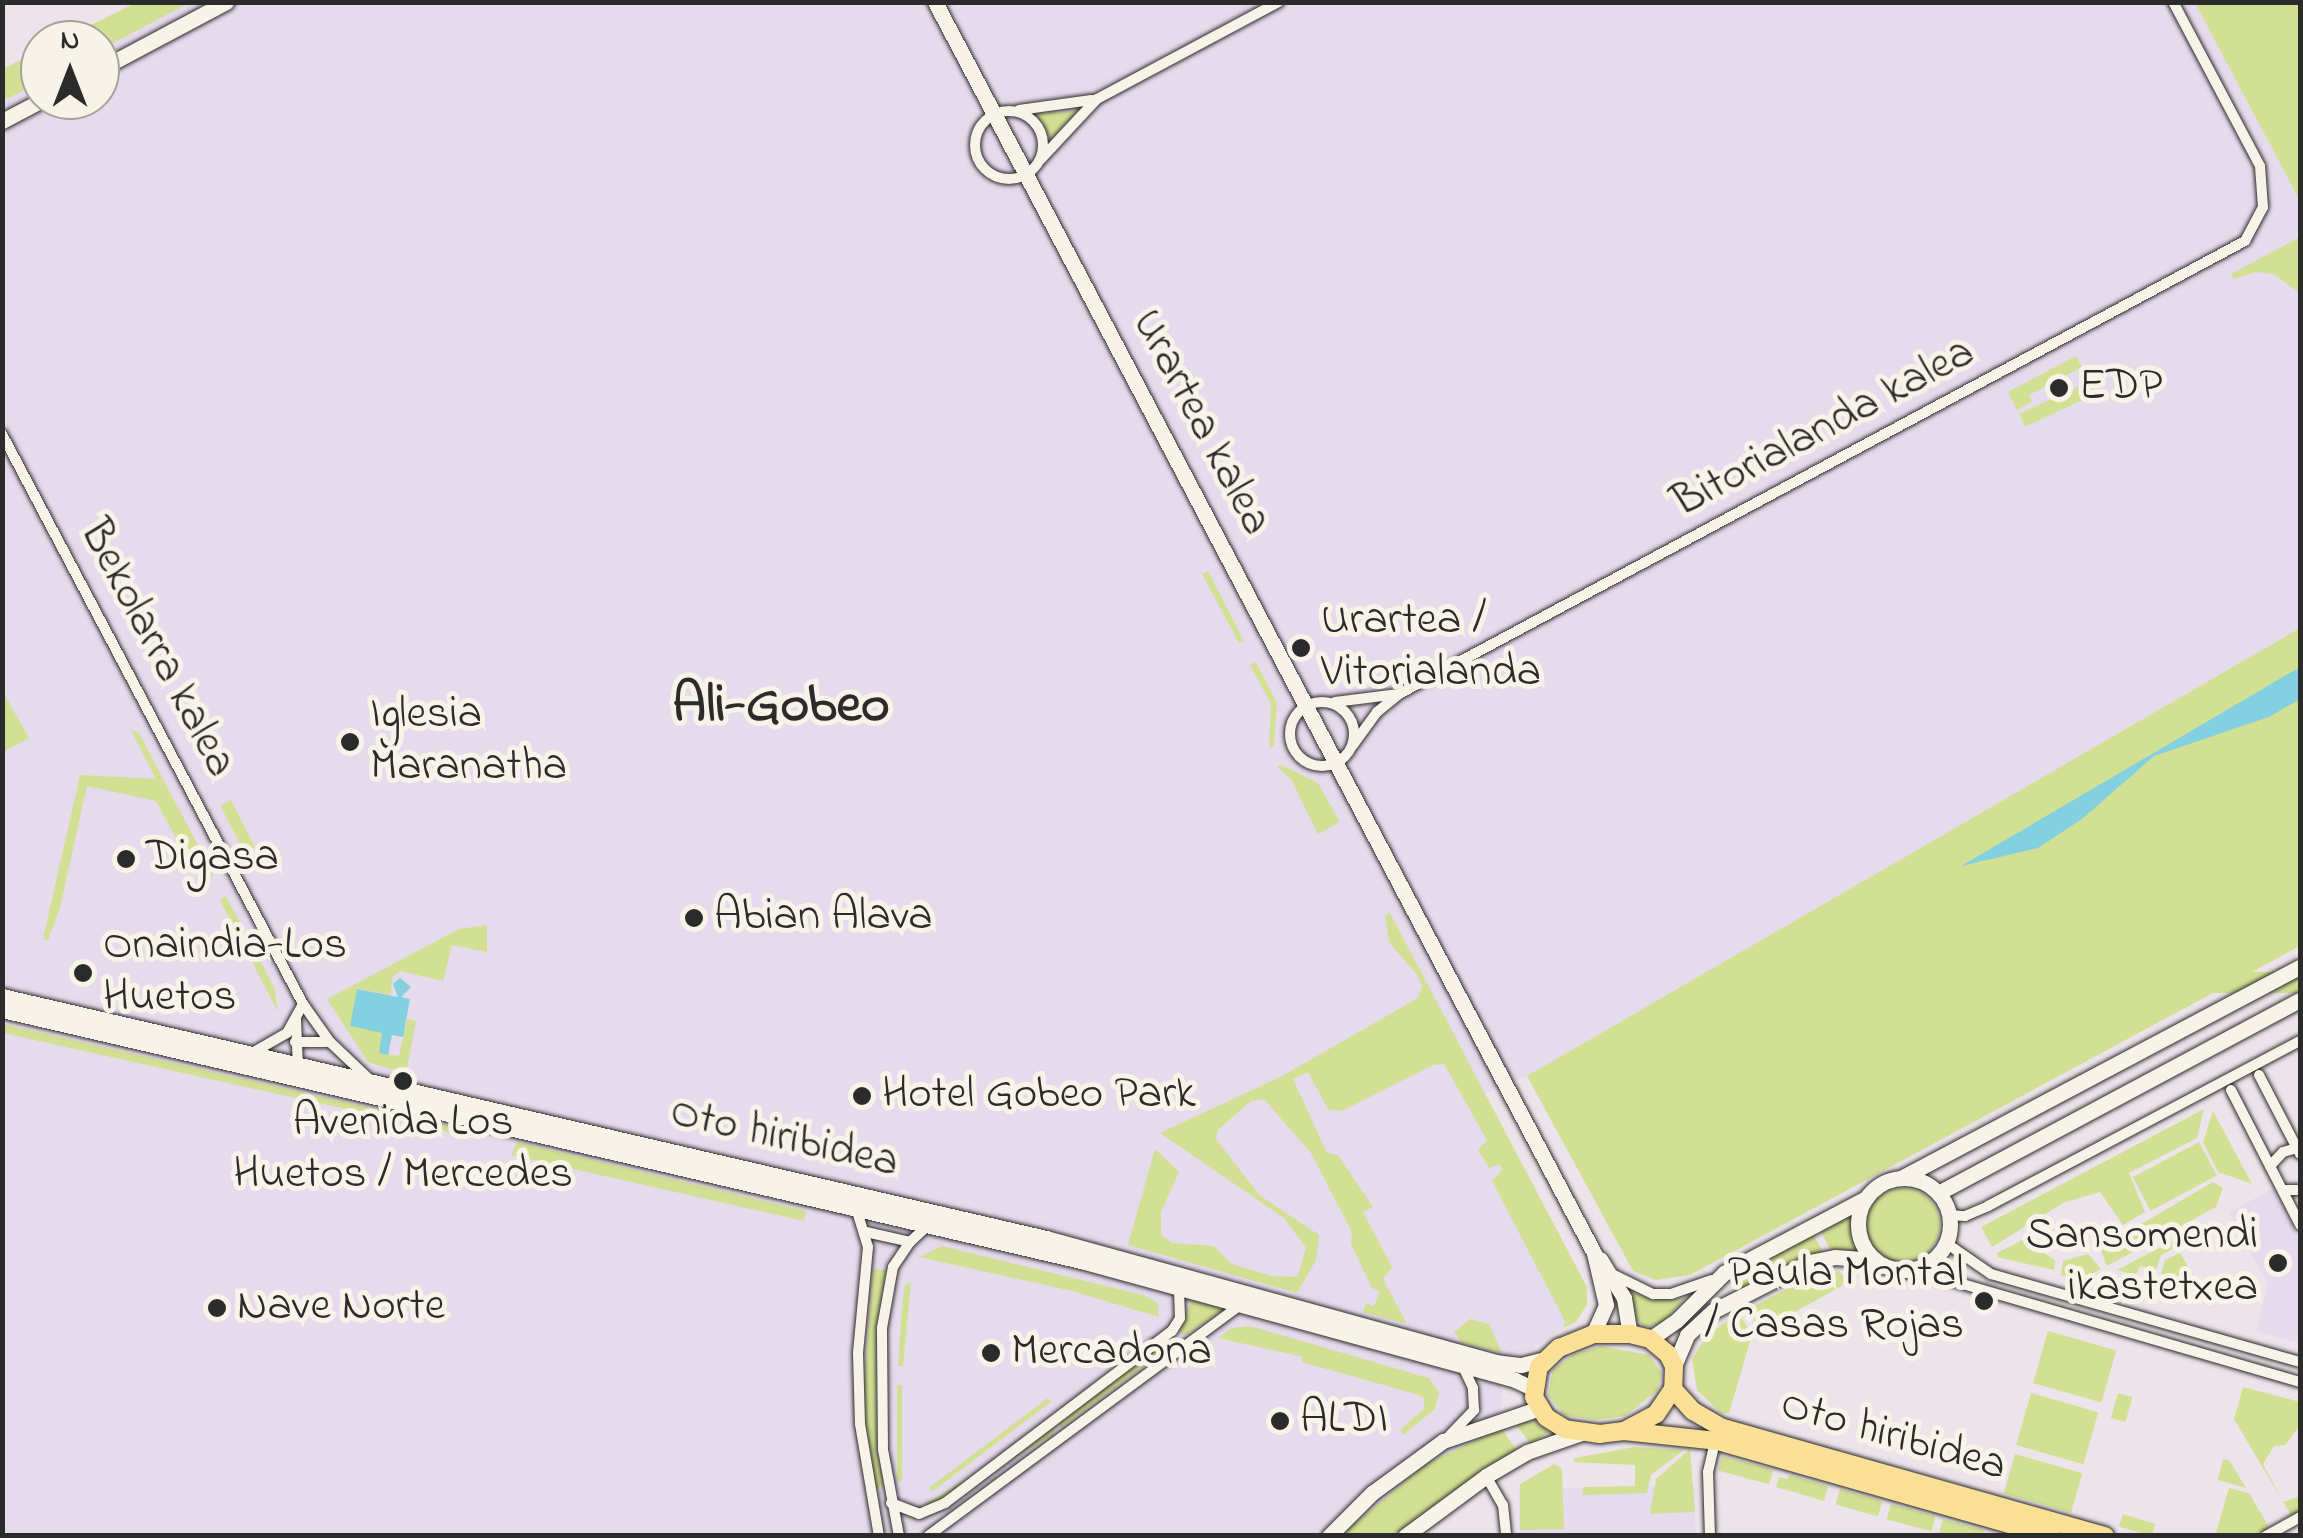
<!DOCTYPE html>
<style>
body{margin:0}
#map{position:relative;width:2303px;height:1538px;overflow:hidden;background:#ede4eb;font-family:"Indie Flower",sans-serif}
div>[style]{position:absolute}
.built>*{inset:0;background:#e6daed;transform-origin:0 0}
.green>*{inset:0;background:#d2e093;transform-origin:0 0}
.round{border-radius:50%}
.water>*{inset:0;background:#82d0e0}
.roads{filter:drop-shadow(0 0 2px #2b2b2b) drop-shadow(0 0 2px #2b2b2b)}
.street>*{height:10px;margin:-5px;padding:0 5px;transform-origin:5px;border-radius:5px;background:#f7f3e8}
.street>.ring{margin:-5px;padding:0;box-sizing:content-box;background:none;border:10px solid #f7f3e8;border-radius:50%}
.secondary>*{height:15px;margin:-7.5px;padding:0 7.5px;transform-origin:7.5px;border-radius:7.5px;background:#f7f3e8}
.secondary>.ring{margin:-7.5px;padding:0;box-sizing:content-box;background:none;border:15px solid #f7f3e8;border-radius:50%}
.primary>*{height:18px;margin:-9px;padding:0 9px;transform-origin:9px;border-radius:9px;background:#fadf96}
.dots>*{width:28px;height:28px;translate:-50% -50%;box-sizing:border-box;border:5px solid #f7f3e8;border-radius:50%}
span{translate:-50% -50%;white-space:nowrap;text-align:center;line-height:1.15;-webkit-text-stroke:10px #f7f3e8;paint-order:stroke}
.poi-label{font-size:45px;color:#2b2b2b}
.left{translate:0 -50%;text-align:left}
.right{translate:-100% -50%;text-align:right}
.street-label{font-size:45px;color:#2b2b2b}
.district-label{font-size:55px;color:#2b2b2b;font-weight:700}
.frame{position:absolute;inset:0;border:5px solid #2b2b2b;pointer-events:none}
.north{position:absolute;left:20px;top:20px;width:100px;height:100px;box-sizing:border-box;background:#f7f3e8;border:2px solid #a5a39c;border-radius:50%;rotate:0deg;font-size:28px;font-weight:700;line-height:40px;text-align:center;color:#2b2b2b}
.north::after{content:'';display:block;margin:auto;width:35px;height:45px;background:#2b2b2b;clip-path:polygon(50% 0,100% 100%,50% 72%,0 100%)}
</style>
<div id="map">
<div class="built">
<div style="clip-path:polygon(189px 2px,2195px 3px,2300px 201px,2300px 237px,2279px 248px,2300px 289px,2300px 628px,1527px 1076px,1473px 1099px,1569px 1311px,1563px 1328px,1530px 1350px,1506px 1354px,1496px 1447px,1368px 1535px,3px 1535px,2px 101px,40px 82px,40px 100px,100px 100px,100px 50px)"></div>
<div style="clip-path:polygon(2273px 1189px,2300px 1240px,2300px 1343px,2256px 1331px,2268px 1285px,2229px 1212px)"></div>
<div style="left:1694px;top:1484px;width:51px;height:176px;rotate:88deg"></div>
</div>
<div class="green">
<div style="clip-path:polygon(137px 2px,189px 3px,100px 50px,100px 40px,61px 40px)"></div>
<div style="clip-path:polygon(2299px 2px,2300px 5px,2300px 201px,2195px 3px)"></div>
<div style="clip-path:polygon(40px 50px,40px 82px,3px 101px,3px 69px)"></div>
<div style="clip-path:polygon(1080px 109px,1050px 140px,1037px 113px,1066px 112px)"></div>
<div style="clip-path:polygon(2300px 237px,2300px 293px,2273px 274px,2256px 272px,2234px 279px,2231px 274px)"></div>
<div style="clip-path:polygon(2076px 356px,2082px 367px,2029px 395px,2032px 402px,2017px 410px,2008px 392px)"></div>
<div style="left:2090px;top:381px;width:14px;height:78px;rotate:65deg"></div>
<div style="clip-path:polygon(1208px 571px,1244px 641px,1239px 643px,1202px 574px)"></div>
<div style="clip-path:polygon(2300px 628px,2300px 946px,1690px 1275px,1656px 1280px,1633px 1271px,1527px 1076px)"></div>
<div style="clip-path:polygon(1256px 662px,1277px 703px,1274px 745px,1269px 748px,1271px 704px,1250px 665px)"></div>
<div style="clip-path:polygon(2px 690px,29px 738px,3px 752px,2px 752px)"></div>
<div style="clip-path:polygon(131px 730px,139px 733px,213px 874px,210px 881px,194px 850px,183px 851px,156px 801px,87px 786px,60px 908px,48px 940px,43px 939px,80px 775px,156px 779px)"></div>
<div style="clip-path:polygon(1282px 765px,1318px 783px,1340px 822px,1318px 834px,1291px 779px,1277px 767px)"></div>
<div style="left:231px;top:800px;width:53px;height:12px;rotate:63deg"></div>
<div style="clip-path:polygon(226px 896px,274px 987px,278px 1012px,220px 900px)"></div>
<div style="clip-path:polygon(1390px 913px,1587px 1287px,1587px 1305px,1575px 1323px,1563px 1328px,1565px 1321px,1492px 1181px,1502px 1170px,1500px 1164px,1489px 1168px,1478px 1150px,1487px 1140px,1444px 1064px,1433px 1065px,1342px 1111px,1328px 1109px,1308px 1072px,1293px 1079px,1327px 1153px,1338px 1155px,1373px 1207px,1363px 1212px,1392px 1267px,1383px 1279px,1407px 1324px,1363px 1312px,1366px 1303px,1374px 1306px,1380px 1291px,1372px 1288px,1351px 1244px,1352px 1232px,1311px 1153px,1264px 1099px,1251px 1101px,1218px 1130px,1216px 1139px,1259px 1195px,1319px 1235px,1316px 1260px,1297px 1293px,1128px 1245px,1155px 1149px,1179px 1172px,1161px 1212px,1161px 1235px,1172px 1243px,1214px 1246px,1232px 1264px,1272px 1276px,1297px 1277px,1306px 1248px,1284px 1218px,1160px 1133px,1282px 1076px,1418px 998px,1422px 986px,1417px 975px,1389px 942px,1385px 916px)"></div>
<div style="clip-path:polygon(487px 925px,487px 952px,452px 945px,443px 981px,400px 971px,392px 978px,391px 995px,358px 989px,383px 1032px,379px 1053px,399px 1056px,407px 1019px,416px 1021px,406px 1074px,368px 1062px,327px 999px,459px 929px)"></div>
<div style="left:2300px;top:972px;width:21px;height:431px;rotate:90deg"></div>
<div style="clip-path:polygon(3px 1024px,463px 1129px,462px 1139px,444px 1131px,3px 1033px)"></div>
<div style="clip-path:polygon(2204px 1109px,2197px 1138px,2129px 1173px,2145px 1212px,2123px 1225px,2100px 1192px,2063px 1203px,1992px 1247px,1981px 1227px)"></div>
<div style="clip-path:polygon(2213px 1111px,2252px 1184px,2218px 1172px,2203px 1142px)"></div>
<div style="clip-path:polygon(518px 1142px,806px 1211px,804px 1221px,511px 1155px)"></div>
<div style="left:2199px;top:1142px;width:38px;height:75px;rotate:62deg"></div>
<div style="clip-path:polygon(2213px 1182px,2223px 1188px,2216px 1207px,2107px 1266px,2100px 1248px)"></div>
<div class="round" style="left:1866px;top:1188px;width:74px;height:74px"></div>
<div style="clip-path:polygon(1852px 1213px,1851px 1234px,1856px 1252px,1831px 1251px,1819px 1228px)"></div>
<div style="clip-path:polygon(2209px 1222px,2213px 1229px,2205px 1249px,2196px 1249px,2189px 1241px,2161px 1255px,2156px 1270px,2140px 1266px,2136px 1275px,2117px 1270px)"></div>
<div style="clip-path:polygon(1812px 1232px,1823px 1252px,1739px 1291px,1732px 1275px)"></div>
<div style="clip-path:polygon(2023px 1240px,2055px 1260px,2054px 1270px,1997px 1257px,1997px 1253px)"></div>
<div style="clip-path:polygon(942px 1246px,1143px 1295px,1157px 1302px,1159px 1317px,1072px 1291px,919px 1257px)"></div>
<div style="clip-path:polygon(2180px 1253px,2190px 1270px,2174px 1278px,2161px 1274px,2165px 1260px)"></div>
<div style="clip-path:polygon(2088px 1254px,2101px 1269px,2080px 1280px,2061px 1275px,2063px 1261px)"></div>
<div style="clip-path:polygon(873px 1269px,886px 1270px,876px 1350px,877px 1434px,884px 1486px,872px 1489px,863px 1392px)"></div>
<div style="clip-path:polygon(1839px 1271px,1845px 1278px,1842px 1286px,1760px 1331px,1748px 1309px,1810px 1277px)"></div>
<div style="clip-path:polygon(911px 1282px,903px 1366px,898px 1366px,902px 1307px,905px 1285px)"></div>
<div style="clip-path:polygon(1631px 1292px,1651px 1298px,1685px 1299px,1660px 1324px,1645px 1327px,1636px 1320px)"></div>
<div style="clip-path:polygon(1193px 1297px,1227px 1307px,1184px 1336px,1179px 1331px)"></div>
<div style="clip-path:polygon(1739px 1313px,1752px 1335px,1729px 1413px,1721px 1413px,1697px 1390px,1692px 1359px,1707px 1335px)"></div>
<div style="clip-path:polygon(1470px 1319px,1489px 1324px,1502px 1353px,1462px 1343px,1454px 1332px)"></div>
<div style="clip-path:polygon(1250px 1326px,1429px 1378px,1439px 1392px,1435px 1409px,1403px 1435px,1400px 1430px,1424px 1409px,1424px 1399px,1419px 1395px,1302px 1362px,1303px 1357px,1218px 1338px,1232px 1328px)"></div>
<div style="left:2048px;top:1331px;width:71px;height:54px;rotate:16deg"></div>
<div style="clip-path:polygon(1174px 1335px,1179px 1340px,1061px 1428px,1058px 1424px)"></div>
<div style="clip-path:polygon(1601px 1346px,1649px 1355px,1661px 1372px,1658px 1390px,1625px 1416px,1595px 1420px,1564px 1415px,1548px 1395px,1553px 1369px,1573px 1355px)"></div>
<div style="left:897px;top:1385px;width:5px;height:96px"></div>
<div style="clip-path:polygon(2243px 1387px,2300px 1402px,2300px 1425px,2285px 1445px,2274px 1446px,2263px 1464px,2283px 1502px,2300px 1496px,2300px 1513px,2292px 1517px,2234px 1419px)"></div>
<div style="left:2031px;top:1393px;width:70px;height:54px;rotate:16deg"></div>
<div style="left:2118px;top:1393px;width:15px;height:26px;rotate:16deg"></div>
<div style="left:1048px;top:1398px;width:5px;height:149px;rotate:53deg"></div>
<div style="clip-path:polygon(1534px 1420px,1549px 1432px,1531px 1444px,1515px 1424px)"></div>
<div style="left:1052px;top:1428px;width:6px;height:147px;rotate:59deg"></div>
<div style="clip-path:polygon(1501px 1428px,1518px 1452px,1398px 1535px,1340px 1536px,1426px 1464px)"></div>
<div style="clip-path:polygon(1634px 1447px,1684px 1450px,1651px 1475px,1647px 1493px,1583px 1495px,1583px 1487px,1635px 1486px,1635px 1465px,1573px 1462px,1575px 1458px)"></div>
<div style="clip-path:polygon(1690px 1449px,1695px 1512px,1650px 1514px,1656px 1479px)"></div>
<div style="left:2015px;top:1454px;width:70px;height:41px;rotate:16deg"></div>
<div style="left:1722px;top:1456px;width:53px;height:15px;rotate:15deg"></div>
<div style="clip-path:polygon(2223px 1459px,2229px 1460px,2246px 1488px,2218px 1480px)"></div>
<div style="clip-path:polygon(1554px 1464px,1562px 1469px,1564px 1529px,1520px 1530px,1520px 1484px)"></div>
<div style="clip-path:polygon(1789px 1475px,1828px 1486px,1824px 1501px,1776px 1487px,1779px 1477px,1787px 1479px)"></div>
<div style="clip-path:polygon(2229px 1488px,2249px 1493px,2270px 1529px,2258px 1535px,2215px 1536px)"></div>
<div style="left:1840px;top:1489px;width:44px;height:16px;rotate:16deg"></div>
<div style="left:1891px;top:1504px;width:46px;height:16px;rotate:15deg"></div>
<div style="left:2123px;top:1514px;width:34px;height:13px;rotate:17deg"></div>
<div style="clip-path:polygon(1943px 1519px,1984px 1530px,1983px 1535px,1939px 1534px)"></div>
</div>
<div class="water">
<div style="clip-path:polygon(2300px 667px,2300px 699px,2269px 717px,2154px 756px,2082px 819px,2038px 848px,1961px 866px)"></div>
<div style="clip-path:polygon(400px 978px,411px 987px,401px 997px,410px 999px,403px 1037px,392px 1035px,388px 1055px,379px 1053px,382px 1033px,350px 1026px,357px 989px,398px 997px,393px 984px)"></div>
</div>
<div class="roads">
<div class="street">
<div style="left:1019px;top:110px;width:73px;rotate:-7.9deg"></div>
<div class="ring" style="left:975px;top:111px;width:58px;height:58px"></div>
<div style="left:1041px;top:159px;width:82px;rotate:-47deg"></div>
<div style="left:1097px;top:99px;width:206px;rotate:-28.1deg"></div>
<div style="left:2px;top:434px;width:645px;rotate:62.16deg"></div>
<div style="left:303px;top:1004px;width:47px;rotate:54.6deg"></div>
<div style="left:330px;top:1042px;width:54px;rotate:43.5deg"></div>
<div class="ring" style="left:1290px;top:702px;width:54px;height:54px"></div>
<div style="left:1335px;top:702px;width:64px;rotate:-7.2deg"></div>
<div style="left:1353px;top:745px;width:41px;rotate:-54deg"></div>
<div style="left:1377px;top:712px;width:28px;rotate:-39deg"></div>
<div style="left:1399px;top:694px;width:960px;rotate:-28.17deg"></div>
<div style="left:2245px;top:241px;width:38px;rotate:-62deg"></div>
<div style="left:2263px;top:207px;width:41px;rotate:-94.2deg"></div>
<div style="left:2260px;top:166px;width:186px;rotate:-117.9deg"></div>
<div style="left:296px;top:1020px;width:47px;rotate:87.6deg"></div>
<div style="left:295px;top:1042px;width:34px"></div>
<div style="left:252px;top:1053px;width:40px;rotate:-29.7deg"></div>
<div style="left:287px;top:1033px;width:33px;rotate:-61deg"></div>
<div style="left:2259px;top:1075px;width:89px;rotate:62.6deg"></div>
<div style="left:2231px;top:1090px;width:152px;rotate:62.9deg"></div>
<div style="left:2270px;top:1166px;width:19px;rotate:-47deg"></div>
<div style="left:2283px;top:1152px;width:15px;rotate:-16deg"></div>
<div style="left:2283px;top:1190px;width:17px"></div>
<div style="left:856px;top:1208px;width:41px;rotate:72.9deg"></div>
<div style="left:868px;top:1247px;width:106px;rotate:95.4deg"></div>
<div style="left:858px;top:1353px;width:71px;rotate:88.4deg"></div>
<div style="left:860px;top:1424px;width:114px;rotate:80.4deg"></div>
<div style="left:1949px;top:1215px;width:16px;rotate:4deg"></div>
<div style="left:1965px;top:1216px;width:25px;rotate:-23deg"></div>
<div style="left:1988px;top:1206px;width:353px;rotate:-27.9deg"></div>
<div style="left:866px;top:1232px;width:45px;rotate:12.8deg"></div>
<div style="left:1946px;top:1243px;width:55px;rotate:34.6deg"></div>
<div style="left:1991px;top:1274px;width:321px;rotate:15.9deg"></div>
<div style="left:1911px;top:1269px;width:405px;rotate:16.2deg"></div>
<div style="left:1612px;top:1274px;width:46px;rotate:26deg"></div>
<div style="left:1653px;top:1294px;width:18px"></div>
<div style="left:1671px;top:1294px;width:43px;rotate:-18.9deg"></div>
<div style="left:1450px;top:1435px;width:35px;rotate:-46deg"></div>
<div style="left:1474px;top:1410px;width:22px;rotate:-93deg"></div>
<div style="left:1473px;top:1388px;width:23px;rotate:-115deg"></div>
<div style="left:1486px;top:1476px;width:34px;rotate:60deg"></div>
<div style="left:1503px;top:1505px;width:31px;rotate:84deg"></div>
<div style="left:891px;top:1503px;width:30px;rotate:21deg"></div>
<div style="left:919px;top:1514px;width:28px;rotate:-23deg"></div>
<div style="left:945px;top:1503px;width:285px;rotate:-37.2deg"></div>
<div style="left:1172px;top:1331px;width:15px;rotate:-58deg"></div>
<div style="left:1180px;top:1318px;width:30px;rotate:-92deg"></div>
<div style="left:899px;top:1536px;width:87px;rotate:-100.5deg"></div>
<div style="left:883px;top:1450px;width:122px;rotate:-90.5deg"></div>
<div style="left:882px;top:1328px;width:62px;rotate:-79.8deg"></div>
<div style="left:893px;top:1267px;width:30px;rotate:-56deg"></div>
<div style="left:910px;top:1242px;width:26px;rotate:-43deg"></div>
<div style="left:928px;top:1536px;width:388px;rotate:-36.5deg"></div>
<div style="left:1710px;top:1536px;width:64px;rotate:-91.8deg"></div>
<div style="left:1708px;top:1472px;width:22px;rotate:-77deg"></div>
<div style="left:2266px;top:1536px;width:39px;rotate:-29deg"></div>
</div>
<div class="secondary">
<div style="left:935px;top:2px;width:1414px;rotate:62.22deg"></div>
<div style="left:1594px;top:1253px;width:53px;rotate:77deg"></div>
<div style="left:1606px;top:1305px;width:32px;rotate:114deg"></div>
<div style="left:100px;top:69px;width:143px;rotate:-28deg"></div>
<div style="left:2px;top:121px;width:45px;rotate:-27.7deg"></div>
<div style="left:2px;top:996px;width:1072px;rotate:13.05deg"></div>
<div style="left:1046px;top:1238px;width:466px;rotate:15.4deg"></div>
<div style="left:1495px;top:1362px;width:26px;rotate:7deg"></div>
<div style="left:1521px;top:1365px;width:25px;rotate:-14deg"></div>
<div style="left:2px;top:1010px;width:1108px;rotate:13.1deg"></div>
<div style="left:1081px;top:1261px;width:450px;rotate:15.3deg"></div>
<div style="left:1515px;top:1380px;width:21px;rotate:25deg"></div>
<div style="left:1901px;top:1178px;width:451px;rotate:-27.9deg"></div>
<div class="ring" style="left:1858px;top:1178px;width:77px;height:77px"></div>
<div style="left:1938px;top:1193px;width:410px;rotate:-28.1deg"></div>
<div style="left:1600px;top:1259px;width:46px;rotate:58.4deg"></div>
<div style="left:1624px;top:1298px;width:36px;rotate:81deg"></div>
<div style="left:1650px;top:1339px;width:33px;rotate:-35deg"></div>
<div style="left:1677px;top:1320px;width:66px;rotate:-45deg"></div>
<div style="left:1724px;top:1273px;width:161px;rotate:-27.8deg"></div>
<div style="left:1674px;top:1366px;width:34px;rotate:-67deg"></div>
<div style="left:1687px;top:1335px;width:35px;rotate:-43deg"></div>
<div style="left:1713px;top:1311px;width:108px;rotate:-27deg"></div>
<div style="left:1809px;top:1262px;width:26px;rotate:-11deg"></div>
<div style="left:1835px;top:1257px;width:40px;rotate:4.3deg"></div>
<div style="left:1329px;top:1536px;width:61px;rotate:-45deg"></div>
<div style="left:1372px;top:1493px;width:88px;rotate:-36.2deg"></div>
<div style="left:1443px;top:1441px;width:102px;rotate:-18.8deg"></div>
<div style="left:1405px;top:1536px;width:101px;rotate:-36.5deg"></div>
<div style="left:1486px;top:1476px;width:48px;rotate:-30.3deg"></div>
<div style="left:1527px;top:1452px;width:57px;rotate:-19.4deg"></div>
</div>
<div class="primary">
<div style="left:1593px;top:1334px;width:37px"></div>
<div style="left:1630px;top:1334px;width:21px;rotate:14deg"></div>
<div style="left:1650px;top:1339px;width:23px;rotate:40deg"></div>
<div style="left:1668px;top:1354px;width:13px;rotate:63deg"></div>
<div style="left:1674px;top:1366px;width:23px;rotate:92deg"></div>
<div style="left:1673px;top:1389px;width:30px;rotate:124deg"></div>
<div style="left:1656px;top:1414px;width:36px;rotate:152deg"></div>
<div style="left:1624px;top:1431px;width:24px;rotate:173deg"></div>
<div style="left:1600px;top:1434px;width:35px;rotate:-172deg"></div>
<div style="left:1565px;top:1429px;width:22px;rotate:-148deg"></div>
<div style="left:1546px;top:1417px;width:23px;rotate:-121deg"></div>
<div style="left:1534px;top:1397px;width:30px;rotate:-81deg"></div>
<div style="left:1539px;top:1367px;width:28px;rotate:-44deg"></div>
<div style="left:1559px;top:1348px;width:37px;rotate:-22deg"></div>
<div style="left:1673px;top:1389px;width:30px;rotate:48deg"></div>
<div style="left:1693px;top:1411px;width:34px;rotate:30deg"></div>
<div style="left:1723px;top:1428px;width:397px;rotate:15.8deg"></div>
<div style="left:1624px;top:1431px;width:95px;rotate:6.1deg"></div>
<div style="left:1718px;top:1441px;width:347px;rotate:15.9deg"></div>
</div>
</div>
<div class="dots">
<div style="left:2059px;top:388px;background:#2b2b2b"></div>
<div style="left:1301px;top:648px;background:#2b2b2b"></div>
<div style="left:350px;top:742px;background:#2b2b2b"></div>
<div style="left:126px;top:859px;background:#2b2b2b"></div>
<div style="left:694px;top:918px;background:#2b2b2b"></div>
<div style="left:83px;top:973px;background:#2b2b2b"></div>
<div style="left:403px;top:1081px;background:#2b2b2b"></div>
<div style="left:862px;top:1096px;background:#2b2b2b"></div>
<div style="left:2278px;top:1263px;background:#2b2b2b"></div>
<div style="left:1984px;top:1301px;background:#2b2b2b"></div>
<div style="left:217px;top:1308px;background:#2b2b2b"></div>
<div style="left:991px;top:1353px;background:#2b2b2b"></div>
<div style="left:1280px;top:1421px;background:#2b2b2b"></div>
</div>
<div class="poi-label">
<span class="left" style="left:2079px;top:388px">EDP</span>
<span class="left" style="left:1321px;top:648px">Urartea /<br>Vitorialanda</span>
<span class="left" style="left:370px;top:742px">Iglesia<br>Maranatha</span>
<span class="left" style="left:146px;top:859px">Digasa</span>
<span class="left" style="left:714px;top:918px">Abian Alava</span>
<span class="left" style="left:103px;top:973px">Onaindia-Los<br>Huetos</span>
<span class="left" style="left:882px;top:1096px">Hotel Gobeo Park</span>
<span style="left:403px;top:1150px">Avenida Los<br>Huetos / Mercedes</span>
<span class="right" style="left:2258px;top:1263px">Sansomendi<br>ikastetxea</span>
<span class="right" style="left:1964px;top:1301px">Paula Montal<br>/ Casas Rojas</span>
<span class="left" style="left:237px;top:1308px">Nave Norte</span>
<span class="left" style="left:1011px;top:1353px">Mercadona</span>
<span class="left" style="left:1300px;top:1421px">ALDI</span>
</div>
<div class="street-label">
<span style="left:1200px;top:423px;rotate:62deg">Urartea kalea</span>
<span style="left:1824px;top:429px;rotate:-28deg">Bitorialanda kalea</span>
<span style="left:156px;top:649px;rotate:62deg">Bekolarra kalea</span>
<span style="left:784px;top:1139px;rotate:13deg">Oto hiribidea</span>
<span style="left:1893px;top:1437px;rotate:16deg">Oto hiribidea</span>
</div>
<div class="district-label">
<span style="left:781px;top:708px">Ali-Gobeo</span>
</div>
<div class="frame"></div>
<div class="north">N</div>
</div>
